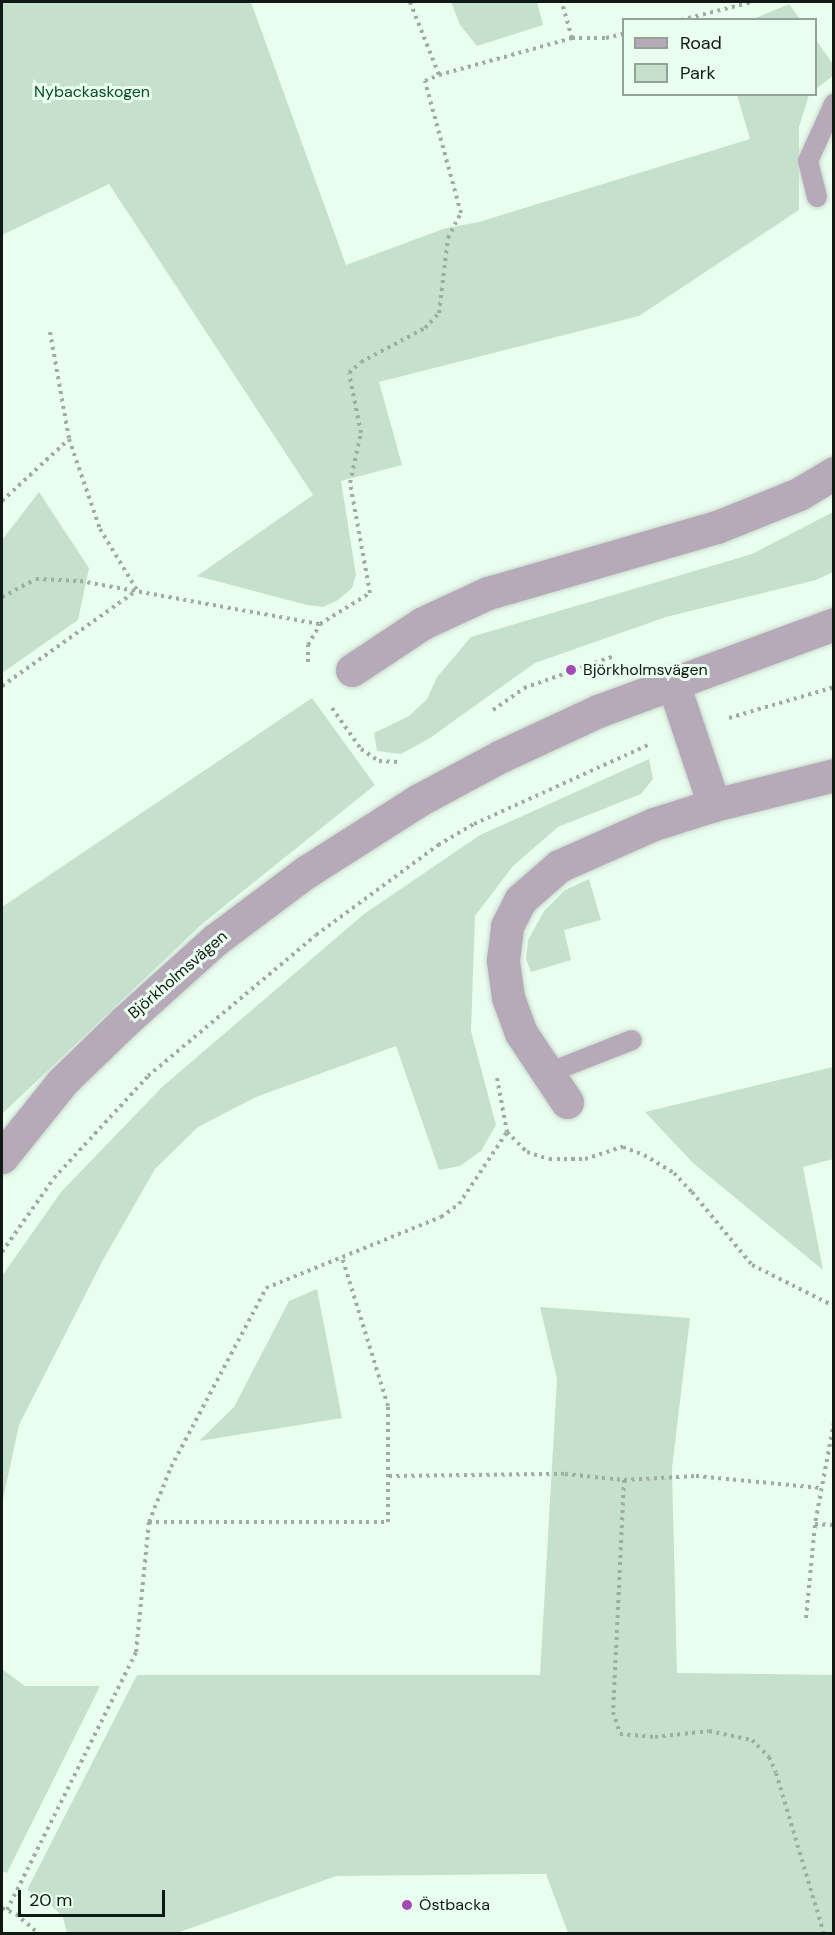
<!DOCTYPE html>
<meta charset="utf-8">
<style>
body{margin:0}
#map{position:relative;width:835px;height:1935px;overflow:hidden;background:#eafeef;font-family:"DM Sans",sans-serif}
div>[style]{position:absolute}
.green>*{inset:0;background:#c5e1cd}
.path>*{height:4px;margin-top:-2px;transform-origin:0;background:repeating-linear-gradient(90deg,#9dada1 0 3px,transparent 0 7.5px)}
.roads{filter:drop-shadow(0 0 2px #c7d9cc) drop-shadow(0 0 2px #c7d9cc)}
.lane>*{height:20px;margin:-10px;padding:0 10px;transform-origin:10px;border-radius:10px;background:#b6a9b8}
.street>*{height:33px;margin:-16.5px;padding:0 16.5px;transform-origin:16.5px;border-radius:16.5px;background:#b6a9b8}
.dots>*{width:16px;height:16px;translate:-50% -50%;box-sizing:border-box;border:3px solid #eafeef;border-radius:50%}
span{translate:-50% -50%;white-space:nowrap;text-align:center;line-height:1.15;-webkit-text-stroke:6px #eafeef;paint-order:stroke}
.park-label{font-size:16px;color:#064d2a}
.poi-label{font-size:16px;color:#111914}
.left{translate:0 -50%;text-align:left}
.street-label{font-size:16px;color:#111914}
.frame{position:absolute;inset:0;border:3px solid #111914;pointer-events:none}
.legend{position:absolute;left:622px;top:18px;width:195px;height:78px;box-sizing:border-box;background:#eafeef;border:2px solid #93a297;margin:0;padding:8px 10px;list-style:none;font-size:18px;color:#111914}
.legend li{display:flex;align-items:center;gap:12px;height:30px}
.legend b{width:30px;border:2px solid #93a297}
.scale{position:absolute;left:18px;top:1890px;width:147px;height:27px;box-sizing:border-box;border:3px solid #111914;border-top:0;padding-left:8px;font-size:18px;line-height:21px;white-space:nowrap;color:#111914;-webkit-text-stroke:4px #eafeef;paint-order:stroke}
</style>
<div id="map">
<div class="green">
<div style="clip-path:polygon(2px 2px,251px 2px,346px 265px,446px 228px,479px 222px,750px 139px,737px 95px,809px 95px,799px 127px,799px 210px,639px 316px,379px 382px,402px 465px,341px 481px,356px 575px,352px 588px,338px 600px,323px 607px,307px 605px,197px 576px,313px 495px,109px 184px,2px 235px)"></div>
<div style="clip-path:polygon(451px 2px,537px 2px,543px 25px,477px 46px,460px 25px)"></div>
<div style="clip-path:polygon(789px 4px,800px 19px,753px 19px)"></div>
<div style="clip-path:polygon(816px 40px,833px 64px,834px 75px,816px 89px)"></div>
<div style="clip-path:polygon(39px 492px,89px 568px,78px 620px,2px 673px,2px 540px)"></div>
<div style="clip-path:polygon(833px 512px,833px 572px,816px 580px,666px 617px,535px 663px,430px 738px,401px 754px,377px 751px,374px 733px,409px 716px,427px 699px,437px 677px,471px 637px,752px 554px)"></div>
<div style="clip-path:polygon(312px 698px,375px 785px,202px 924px,2px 1114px,2px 907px)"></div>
<div style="clip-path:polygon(649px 759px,653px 779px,641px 794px,558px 827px,513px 866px,475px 916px,471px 1031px,496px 1125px,481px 1151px,460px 1166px,439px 1170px,396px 1046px,256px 1097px,198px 1127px,155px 1169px,103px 1260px,19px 1425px,2px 1504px,2px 1276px,61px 1192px,162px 1087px,364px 914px,480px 835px)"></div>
<div style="clip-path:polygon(589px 879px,601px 920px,564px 930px,571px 960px,531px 972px,526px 959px,528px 940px,544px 911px,565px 890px)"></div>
<div style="clip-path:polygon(833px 1067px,833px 1159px,803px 1167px,823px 1270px,693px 1163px,645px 1112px)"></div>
<div style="clip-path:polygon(317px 1289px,342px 1418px,199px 1441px,234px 1407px,289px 1301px)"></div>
<div style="clip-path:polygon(540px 1307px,690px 1318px,672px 1468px,677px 1673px,833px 1675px,833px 1933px,568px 1933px,546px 1874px,336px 1876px,177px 1933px,67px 1933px,63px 1917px,47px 1901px,27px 1890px,137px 1675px,540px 1675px,557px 1379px)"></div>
<div style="clip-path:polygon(2px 1669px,25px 1686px,100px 1686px,7px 1873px,2px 1871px)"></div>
</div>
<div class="path">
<div style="left:410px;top:2px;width:79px;rotate:68.3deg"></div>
<div style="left:439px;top:75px;width:138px;rotate:-15.5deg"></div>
<div style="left:572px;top:38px;width:37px;rotate:-106deg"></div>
<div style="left:681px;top:20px;width:73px;rotate:-14.2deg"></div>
<div style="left:572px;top:38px;width:34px"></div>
<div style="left:606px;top:38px;width:18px;rotate:-13deg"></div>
<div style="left:50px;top:332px;width:109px;rotate:79.9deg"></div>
<div style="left:2px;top:501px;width:91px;rotate:-42.8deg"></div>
<div style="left:69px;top:439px;width:95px;rotate:71deg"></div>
<div style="left:100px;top:529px;width:71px;rotate:58.8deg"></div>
<div style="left:2px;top:597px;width:38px;rotate:-28deg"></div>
<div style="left:36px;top:579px;width:44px;rotate:2.6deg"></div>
<div style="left:80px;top:581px;width:244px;rotate:10.2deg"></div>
<div style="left:308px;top:662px;width:17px;rotate:-90deg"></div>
<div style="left:308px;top:645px;width:24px;rotate:-60deg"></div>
<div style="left:320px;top:624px;width:59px;rotate:-31.8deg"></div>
<div style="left:370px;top:593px;width:112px;rotate:-100.3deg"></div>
<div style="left:350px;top:483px;width:51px;rotate:-77.6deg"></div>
<div style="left:361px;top:433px;width:61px;rotate:-101.3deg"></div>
<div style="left:349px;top:373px;width:16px;rotate:-43deg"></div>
<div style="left:361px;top:362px;width:72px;rotate:-28deg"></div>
<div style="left:425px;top:328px;width:21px;rotate:-47deg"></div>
<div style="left:439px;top:313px;width:76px;rotate:-83.2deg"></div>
<div style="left:448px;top:238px;width:28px;rotate:-63deg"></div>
<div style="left:461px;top:213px;width:137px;rotate:-105.3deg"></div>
<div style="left:425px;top:81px;width:15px;rotate:-23deg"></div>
<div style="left:2px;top:686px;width:164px;rotate:-35.3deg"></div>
<div style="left:332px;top:708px;width:50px;rotate:54.7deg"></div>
<div style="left:361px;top:749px;width:22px;rotate:34deg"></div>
<div style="left:379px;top:761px;width:20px;rotate:3deg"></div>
<div style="left:493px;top:710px;width:38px;rotate:-35deg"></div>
<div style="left:524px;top:688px;width:96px;rotate:-19.6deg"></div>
<div style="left:729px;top:718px;width:109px;rotate:-16.4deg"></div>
<div style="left:497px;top:1078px;width:55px;rotate:79.5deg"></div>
<div style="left:507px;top:1132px;width:28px;rotate:45deg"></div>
<div style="left:527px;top:1152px;width:23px;rotate:18deg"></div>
<div style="left:549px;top:1159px;width:36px"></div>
<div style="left:585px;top:1159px;width:40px;rotate:-18deg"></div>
<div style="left:623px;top:1147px;width:22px;rotate:21deg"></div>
<div style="left:644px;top:1155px;width:35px;rotate:31deg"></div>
<div style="left:674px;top:1173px;width:26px;rotate:47deg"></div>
<div style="left:692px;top:1192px;width:94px;rotate:50.6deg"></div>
<div style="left:752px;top:1265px;width:92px;rotate:26.6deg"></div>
<div style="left:2px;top:1252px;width:90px;rotate:-54.9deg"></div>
<div style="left:54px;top:1178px;width:139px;rotate:-47.3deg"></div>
<div style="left:148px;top:1076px;width:219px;rotate:-40deg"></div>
<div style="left:316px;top:935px;width:152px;rotate:-36.4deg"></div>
<div style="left:438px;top:845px;width:42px;rotate:-30.3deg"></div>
<div style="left:474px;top:824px;width:193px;rotate:-24.4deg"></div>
<div style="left:834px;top:1422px;width:104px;rotate:100.6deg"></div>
<div style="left:815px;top:1524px;width:19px;rotate:3deg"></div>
<div style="left:389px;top:1476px;width:176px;rotate:-0.7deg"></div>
<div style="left:565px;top:1474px;width:59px;rotate:5.8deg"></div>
<div style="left:624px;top:1480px;width:72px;rotate:-3.2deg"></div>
<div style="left:696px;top:1476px;width:125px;rotate:5.5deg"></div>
<div style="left:624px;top:1480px;width:232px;rotate:92.7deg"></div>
<div style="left:613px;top:1712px;width:23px;rotate:72deg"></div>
<div style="left:620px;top:1734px;width:35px;rotate:5deg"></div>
<div style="left:655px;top:1737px;width:54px;rotate:-6.3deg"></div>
<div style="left:709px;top:1731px;width:44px;rotate:11.8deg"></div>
<div style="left:752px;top:1740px;width:24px;rotate:45deg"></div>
<div style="left:769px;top:1757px;width:17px;rotate:66deg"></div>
<div style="left:776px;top:1773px;width:168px;rotate:73.4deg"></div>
<div style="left:149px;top:1522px;width:239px"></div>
<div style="left:388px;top:1522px;width:116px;rotate:-90deg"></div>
<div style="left:388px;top:1406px;width:156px;rotate:-107.2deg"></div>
<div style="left:806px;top:1618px;width:94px;rotate:-84.5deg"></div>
<div style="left:2px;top:1908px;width:15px;rotate:23deg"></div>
<div style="left:16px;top:1914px;width:30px;rotate:41deg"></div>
<div style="left:7px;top:1910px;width:288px;rotate:-63.4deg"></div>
<div style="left:136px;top:1652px;width:131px;rotate:-84.3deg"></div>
<div style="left:149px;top:1522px;width:59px;rotate:-68.2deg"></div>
<div style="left:171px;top:1467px;width:203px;rotate:-62deg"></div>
<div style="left:266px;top:1288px;width:189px;rotate:-22.1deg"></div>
<div style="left:441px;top:1217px;width:22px;rotate:-36deg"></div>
<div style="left:459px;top:1204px;width:87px;rotate:-56.3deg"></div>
</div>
<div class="roads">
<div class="lane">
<div style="left:817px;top:197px;width:37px;rotate:-104deg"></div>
<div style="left:808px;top:161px;width:63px;rotate:-65.5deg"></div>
<div style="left:548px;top:1073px;width:90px;rotate:-21.4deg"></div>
</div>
<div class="street">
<div style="left:352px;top:670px;width:85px;rotate:-33.5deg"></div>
<div style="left:423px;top:623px;width:72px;rotate:-24.8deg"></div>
<div style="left:488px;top:593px;width:238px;rotate:-16.1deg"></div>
<div style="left:717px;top:527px;width:88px;rotate:-21.9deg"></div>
<div style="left:799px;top:494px;width:41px;rotate:-31deg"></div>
<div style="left:714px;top:805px;width:124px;rotate:-14deg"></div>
<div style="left:567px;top:1102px;width:83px;rotate:-123.7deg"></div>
<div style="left:521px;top:1033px;width:38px;rotate:-110deg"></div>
<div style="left:508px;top:997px;width:37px;rotate:-98deg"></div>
<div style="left:503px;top:960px;width:34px;rotate:-83deg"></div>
<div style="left:507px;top:926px;width:29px;rotate:-63deg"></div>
<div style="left:520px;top:900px;width:52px;rotate:-41.1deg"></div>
<div style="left:559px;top:866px;width:104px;rotate:-23.9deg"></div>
<div style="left:654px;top:824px;width:63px;rotate:-17.6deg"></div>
<div style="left:714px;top:805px;width:129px;rotate:-108.6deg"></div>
<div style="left:2px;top:1157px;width:96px;rotate:-51.3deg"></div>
<div style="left:62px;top:1082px;width:88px;rotate:-44.1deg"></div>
<div style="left:125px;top:1021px;width:121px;rotate:-42deg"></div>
<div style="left:215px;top:940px;width:114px;rotate:-36.8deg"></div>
<div style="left:306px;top:872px;width:134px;rotate:-32.5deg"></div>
<div style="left:419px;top:800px;width:93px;rotate:-28.2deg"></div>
<div style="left:501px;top:756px;width:107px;rotate:-24.9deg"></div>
<div style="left:598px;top:711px;width:252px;rotate:-20.2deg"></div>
</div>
</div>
<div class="dots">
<div style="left:571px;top:670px;background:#a348b4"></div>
<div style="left:407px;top:1905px;background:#a348b4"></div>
</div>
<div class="park-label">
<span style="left:92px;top:92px">Nybackaskogen</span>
</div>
<div class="poi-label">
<span class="left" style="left:583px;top:670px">Björkholmsvägen</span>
<span class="left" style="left:419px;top:1905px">Östbacka</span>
</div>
<div class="street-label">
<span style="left:178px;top:975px;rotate:-41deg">Björkholmsvägen</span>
</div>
<div class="frame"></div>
<ul class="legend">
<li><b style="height:8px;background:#b6a9b8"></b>Road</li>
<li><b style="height:16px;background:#c5e1cd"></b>Park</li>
</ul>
<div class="scale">20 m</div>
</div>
